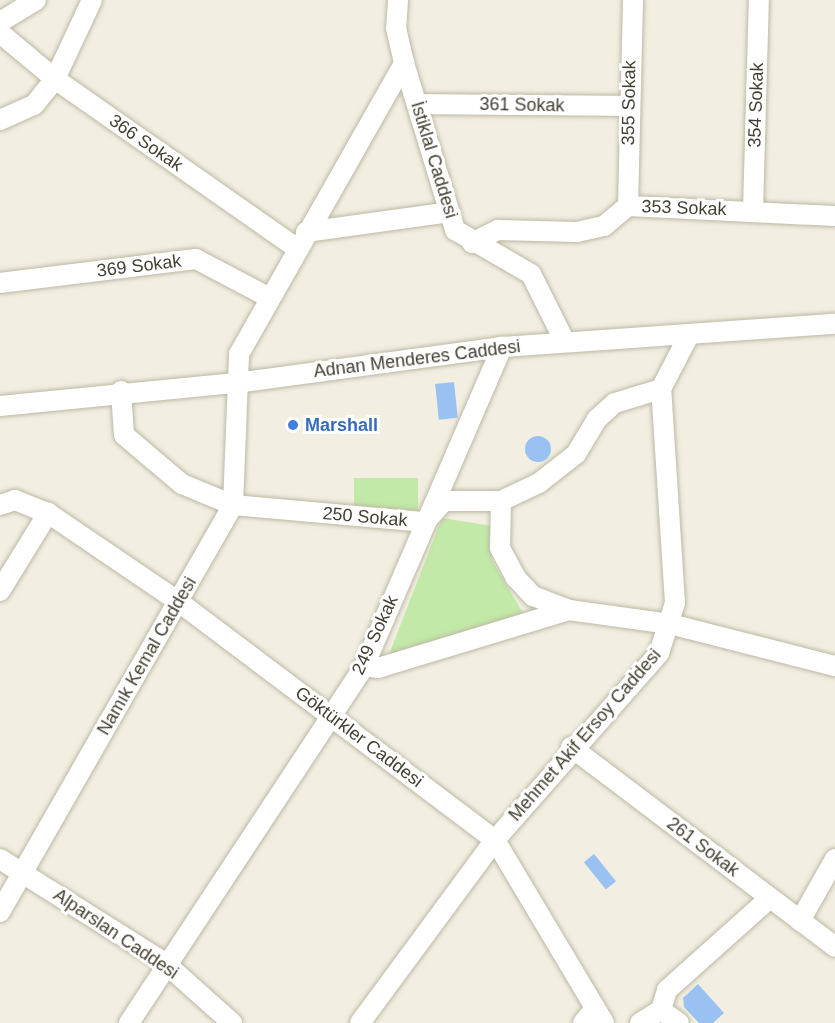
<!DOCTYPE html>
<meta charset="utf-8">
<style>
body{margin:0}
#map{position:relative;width:835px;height:1023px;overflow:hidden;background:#f2efe2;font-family:Helvetica,sans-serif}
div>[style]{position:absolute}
.green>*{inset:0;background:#c2e9a7;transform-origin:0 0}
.water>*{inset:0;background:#99c2f3;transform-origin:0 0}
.round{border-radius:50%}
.roads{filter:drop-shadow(0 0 2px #bdb8a4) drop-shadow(0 0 2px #bdb8a4)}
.minor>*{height:20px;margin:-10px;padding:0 10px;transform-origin:10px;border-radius:10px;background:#fff}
.dots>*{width:16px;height:16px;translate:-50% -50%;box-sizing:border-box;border:3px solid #fff;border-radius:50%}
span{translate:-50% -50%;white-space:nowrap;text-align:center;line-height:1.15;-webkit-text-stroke:6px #fff;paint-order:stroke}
.street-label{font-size:18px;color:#433f32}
.shop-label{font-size:18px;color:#366cbe;font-weight:700}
.left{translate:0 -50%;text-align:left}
</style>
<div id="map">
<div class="green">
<div style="left:354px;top:478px;width:64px;height:33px"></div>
<div style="clip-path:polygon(442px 518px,492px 526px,492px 560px,524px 615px,388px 657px)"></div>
</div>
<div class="water">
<div style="left:454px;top:382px;width:36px;height:19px;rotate:84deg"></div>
<div class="round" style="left:525px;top:436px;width:26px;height:26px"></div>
<div style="left:594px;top:854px;width:35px;height:13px;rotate:51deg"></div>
<div style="clip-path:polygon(698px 984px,724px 1013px,713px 1023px,699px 1023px,684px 1007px,683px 998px)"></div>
</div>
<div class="roads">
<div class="minor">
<div style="left:398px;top:1px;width:27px;rotate:94deg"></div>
<div style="left:396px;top:28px;width:36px;rotate:77deg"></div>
<div style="left:404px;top:63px;width:175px;rotate:73deg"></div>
<div style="left:455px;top:230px;width:88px;rotate:30.1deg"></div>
<div style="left:531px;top:274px;width:76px;rotate:63.4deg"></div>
<div style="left:0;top:22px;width:42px;rotate:-31.4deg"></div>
<div style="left:0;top:33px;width:72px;rotate:39.9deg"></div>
<div style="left:55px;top:79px;width:294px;rotate:35deg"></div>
<div style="left:418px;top:104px;width:209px;rotate:0.5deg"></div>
<div style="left:0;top:120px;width:37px;rotate:-24deg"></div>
<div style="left:34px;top:105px;width:33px;rotate:-51deg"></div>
<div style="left:55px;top:79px;width:87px;rotate:-64.9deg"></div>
<div style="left:628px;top:206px;width:206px;rotate:-88.6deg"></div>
<div style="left:753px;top:210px;width:210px;rotate:-88.4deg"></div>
<div style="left:306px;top:232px;width:145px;rotate:-7.9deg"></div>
<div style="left:472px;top:243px;width:29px;rotate:-27deg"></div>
<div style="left:498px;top:230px;width:79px;rotate:1.5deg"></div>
<div style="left:577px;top:232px;width:28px;rotate:-13deg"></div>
<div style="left:604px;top:226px;width:31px;rotate:-40deg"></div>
<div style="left:628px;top:206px;width:207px;rotate:2.8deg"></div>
<div style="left:0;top:283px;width:197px;rotate:-7deg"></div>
<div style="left:196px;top:259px;width:81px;rotate:27.8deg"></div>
<div style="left:121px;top:391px;width:44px;rotate:86.1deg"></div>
<div style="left:124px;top:435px;width:76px;rotate:40.2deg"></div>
<div style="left:182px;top:484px;width:55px;rotate:22.4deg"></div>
<div style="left:233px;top:505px;width:193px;rotate:5.1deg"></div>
<div style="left:425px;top:522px;width:28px;rotate:-48deg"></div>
<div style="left:444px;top:501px;width:57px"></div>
<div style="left:501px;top:501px;width:42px;rotate:-25.3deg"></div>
<div style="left:539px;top:483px;width:47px;rotate:-38.1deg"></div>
<div style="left:576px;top:454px;width:41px;rotate:-59deg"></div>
<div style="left:597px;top:419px;width:24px;rotate:-42deg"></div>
<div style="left:615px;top:403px;width:48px;rotate:-16.9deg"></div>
<div style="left:0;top:406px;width:237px;rotate:-5.6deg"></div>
<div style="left:236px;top:383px;width:268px;rotate:-7.7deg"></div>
<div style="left:502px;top:347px;width:334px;rotate:-4deg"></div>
<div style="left:501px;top:501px;width:47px;rotate:91.2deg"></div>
<div style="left:500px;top:548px;width:34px;rotate:62deg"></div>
<div style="left:516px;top:578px;width:25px;rotate:47deg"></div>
<div style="left:533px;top:596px;width:39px;rotate:21deg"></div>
<div style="left:569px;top:610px;width:102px;rotate:7.9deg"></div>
<div style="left:670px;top:624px;width:170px;rotate:14.3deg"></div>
<div style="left:0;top:505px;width:16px;rotate:-18deg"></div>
<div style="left:15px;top:500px;width:35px;rotate:22deg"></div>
<div style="left:48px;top:513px;width:158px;rotate:34.2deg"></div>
<div style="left:179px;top:602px;width:396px;rotate:37deg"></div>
<div style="left:495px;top:840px;width:213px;rotate:59.2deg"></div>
<div style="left:0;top:591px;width:92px;rotate:-58.4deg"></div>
<div style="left:364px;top:666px;width:14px;rotate:8deg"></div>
<div style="left:378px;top:668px;width:200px;rotate:-16.9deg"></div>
<div style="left:571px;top:747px;width:331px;rotate:37.1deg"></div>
<div style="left:0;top:859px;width:195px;rotate:32.2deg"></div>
<div style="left:165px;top:963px;width:90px;rotate:41.8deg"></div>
<div style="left:0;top:912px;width:469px;rotate:-60.2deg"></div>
<div style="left:233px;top:505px;width:151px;rotate:-87.7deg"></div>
<div style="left:239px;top:354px;width:335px;rotate:-60.4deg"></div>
<div style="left:800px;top:921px;width:71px;rotate:-60.6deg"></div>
<div style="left:661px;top:1010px;width:21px;rotate:-73deg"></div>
<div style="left:667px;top:990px;width:138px;rotate:-41.8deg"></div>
<div style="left:129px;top:1023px;width:427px;rotate:-56.6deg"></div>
<div style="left:364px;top:666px;width:348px;rotate:-66.6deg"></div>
<div style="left:360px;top:1023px;width:227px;rotate:-53.6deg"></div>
<div style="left:495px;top:840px;width:249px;rotate:-48.7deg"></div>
<div style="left:659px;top:653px;width:52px;rotate:-72.3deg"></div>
<div style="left:675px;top:603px;width:214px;rotate:-93.7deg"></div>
<div style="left:661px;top:389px;width:61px;rotate:-62.6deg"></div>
<div style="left:583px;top:1023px;width:19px;rotate:-51deg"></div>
<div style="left:640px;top:1023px;width:25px;rotate:-32deg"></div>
<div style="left:661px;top:1010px;width:22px;rotate:36deg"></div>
</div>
</div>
<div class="dots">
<div style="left:293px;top:425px;background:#3f7fe0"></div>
</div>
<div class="street-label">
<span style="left:629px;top:103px;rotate:-89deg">355 Sokak</span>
<span style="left:522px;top:105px;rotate:1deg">361 Sokak</span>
<span style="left:756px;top:105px;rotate:-88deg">354 Sokak</span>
<span style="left:146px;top:143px;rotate:35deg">366 Sokak</span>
<span style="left:434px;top:160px;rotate:73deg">İstiklal Caddesi</span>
<span style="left:684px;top:208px;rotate:2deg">353 Sokak</span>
<span style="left:139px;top:266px;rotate:-7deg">369 Sokak</span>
<span style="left:417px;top:359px;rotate:-7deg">Adnan Menderes Caddesi</span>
<span style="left:365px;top:517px;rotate:5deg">250 Sokak</span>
<span style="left:375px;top:635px;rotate:-65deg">249 Sokak</span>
<span style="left:147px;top:656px;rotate:-60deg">Namık Kemal Caddesi</span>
<span style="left:585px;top:735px;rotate:-49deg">Mehmet Akif Ersoy Caddesi</span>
<span style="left:359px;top:737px;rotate:37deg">Göktürkler Caddesi</span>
<span style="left:703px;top:847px;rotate:37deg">261 Sokak</span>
<span style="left:116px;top:934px;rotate:34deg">Alparslan Caddesi</span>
</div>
<div class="shop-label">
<span class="left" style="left:305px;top:425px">Marshall</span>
</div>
</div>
